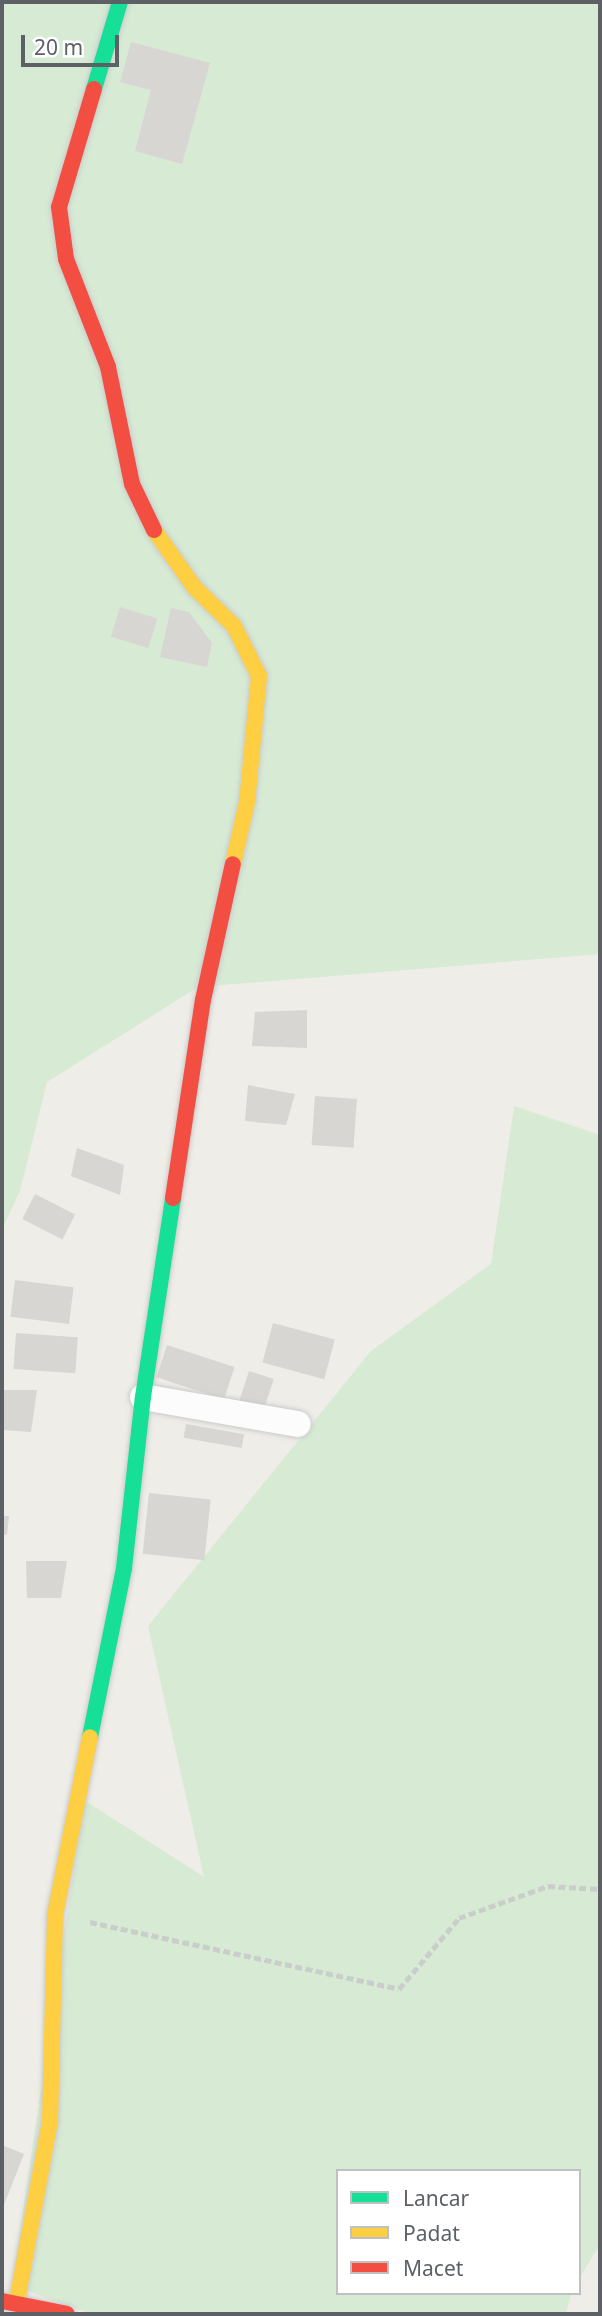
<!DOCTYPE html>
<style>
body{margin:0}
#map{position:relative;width:602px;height:2316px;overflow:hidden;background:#eeede8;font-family:"Noto Sans",sans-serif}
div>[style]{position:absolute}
.green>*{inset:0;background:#d6ead4}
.building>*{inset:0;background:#d7d6d3;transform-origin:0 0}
.path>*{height:4.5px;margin-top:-2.25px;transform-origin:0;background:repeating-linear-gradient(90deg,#cacecb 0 7px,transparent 0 10.5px)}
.roads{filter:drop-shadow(0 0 2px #cacbca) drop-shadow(0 0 2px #cacbca)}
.street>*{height:26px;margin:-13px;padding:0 13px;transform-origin:13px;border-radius:13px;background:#fcfcfc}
.fast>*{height:16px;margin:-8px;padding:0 8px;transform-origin:8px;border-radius:8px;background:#16e098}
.slow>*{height:16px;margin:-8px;padding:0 8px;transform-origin:8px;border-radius:8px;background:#ffcf43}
.jam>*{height:16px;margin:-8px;padding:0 8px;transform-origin:8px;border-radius:8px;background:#f24e42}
span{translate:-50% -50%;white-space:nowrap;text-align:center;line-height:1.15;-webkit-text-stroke:6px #fff;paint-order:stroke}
.frame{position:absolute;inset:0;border:4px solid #5d6166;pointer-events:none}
.legend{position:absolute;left:336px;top:2169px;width:245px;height:126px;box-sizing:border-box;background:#fff;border:2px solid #bec0c2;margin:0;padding:9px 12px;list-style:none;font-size:21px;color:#5d6166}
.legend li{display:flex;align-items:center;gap:14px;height:35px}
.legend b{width:35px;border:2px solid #bec0c2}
.scale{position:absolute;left:21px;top:35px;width:98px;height:32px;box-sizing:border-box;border:4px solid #5d6166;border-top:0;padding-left:9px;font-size:21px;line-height:24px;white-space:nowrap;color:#5d6166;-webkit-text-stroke:5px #fff;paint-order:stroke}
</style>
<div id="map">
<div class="green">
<div style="clip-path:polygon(2px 2px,600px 2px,600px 954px,198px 987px,47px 1082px,20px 1191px,2px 1229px)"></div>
<div style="clip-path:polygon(514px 1106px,600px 1135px,600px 2245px,579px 2278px,579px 2171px,338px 2171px,338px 2293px,571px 2293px,566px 2314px,91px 2314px,12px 2285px,84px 1800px,204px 1877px,148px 1626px,371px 1351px,491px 1264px)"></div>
</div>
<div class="building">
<div style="clip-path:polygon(131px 42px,210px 63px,182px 164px,135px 151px,151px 90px,120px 82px)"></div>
<div style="left:120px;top:607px;width:39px;height:31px;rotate:17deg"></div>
<div style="clip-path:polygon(171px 608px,189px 612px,212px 643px,207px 667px,160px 657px)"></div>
<div style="clip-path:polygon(307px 1010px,307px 1048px,252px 1046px,255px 1012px)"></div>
<div style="clip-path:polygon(248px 1085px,295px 1094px,286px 1125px,245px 1121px)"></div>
<div style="left:315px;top:1096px;width:42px;height:49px;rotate:4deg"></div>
<div style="clip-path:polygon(77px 1148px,124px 1165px,120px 1195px,71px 1176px)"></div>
<div style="left:35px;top:1194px;width:45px;height:28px;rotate:27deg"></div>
<div style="left:15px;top:1280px;width:59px;height:37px;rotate:7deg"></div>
<div style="left:273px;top:1323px;width:64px;height:41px;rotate:15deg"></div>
<div style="left:16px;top:1333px;width:62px;height:36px;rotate:4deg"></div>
<div style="left:167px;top:1345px;width:71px;height:34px;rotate:18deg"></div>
<div style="left:249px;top:1371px;width:26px;height:39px;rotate:18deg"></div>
<div style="clip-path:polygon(2px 1390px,37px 1390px,31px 1432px,2px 1430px)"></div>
<div style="left:186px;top:1424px;width:59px;height:14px;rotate:10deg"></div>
<div style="left:149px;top:1493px;width:62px;height:61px;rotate:6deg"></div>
<div style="clip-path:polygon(2px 1516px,9px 1516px,7px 1535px,2px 1534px)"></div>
<div style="clip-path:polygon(26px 1561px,67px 1561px,61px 1598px,27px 1598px)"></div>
<div style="clip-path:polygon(2px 2145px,24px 2154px,2px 2210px)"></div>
</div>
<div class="path">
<div style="left:90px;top:1922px;width:316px;rotate:12.2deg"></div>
<div style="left:399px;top:1989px;width:93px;rotate:-49.8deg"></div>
<div style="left:459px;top:1918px;width:95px;rotate:-19.8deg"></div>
<div style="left:548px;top:1886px;width:52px;rotate:3.3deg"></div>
</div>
<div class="roads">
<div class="street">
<div style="left:143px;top:1397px;width:157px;rotate:9.9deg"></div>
</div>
<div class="fast">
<div style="left:94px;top:89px;width:91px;rotate:-73.4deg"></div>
<div style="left:90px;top:1737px;width:172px;rotate:-78.6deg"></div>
<div style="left:124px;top:1568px;width:172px;rotate:-83.7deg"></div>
<div style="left:143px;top:1397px;width:201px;rotate:-81.4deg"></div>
</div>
<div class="slow">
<div style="left:154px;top:530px;width:70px;rotate:54.9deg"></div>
<div style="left:194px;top:587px;width:56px;rotate:44.3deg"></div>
<div style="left:234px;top:626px;width:56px;rotate:63.4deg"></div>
<div style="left:259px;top:676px;width:127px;rotate:95.4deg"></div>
<div style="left:247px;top:802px;width:64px;rotate:102.7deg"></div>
<div style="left:17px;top:2301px;width:183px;rotate:-79.6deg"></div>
<div style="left:50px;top:2121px;width:206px;rotate:-88.6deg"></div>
<div style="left:55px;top:1915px;width:181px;rotate:-78.9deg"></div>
</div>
<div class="jam">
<div style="left:94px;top:89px;width:123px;rotate:106.5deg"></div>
<div style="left:59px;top:207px;width:52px;rotate:82.3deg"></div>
<div style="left:66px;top:259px;width:116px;rotate:68.7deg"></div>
<div style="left:108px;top:367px;width:119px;rotate:78.4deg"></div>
<div style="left:132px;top:484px;width:51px;rotate:64.4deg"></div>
<div style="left:173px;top:1198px;width:200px;rotate:-81.4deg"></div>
<div style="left:203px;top:1000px;width:139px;rotate:-77.6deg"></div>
<div style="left:2px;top:2301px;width:66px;rotate:11.3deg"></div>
</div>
</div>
<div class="frame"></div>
<ul class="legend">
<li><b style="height:9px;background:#16e098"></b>Lancar</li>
<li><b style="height:9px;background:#ffcf43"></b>Padat</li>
<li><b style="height:9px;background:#f24e42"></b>Macet</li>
</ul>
<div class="scale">20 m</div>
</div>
